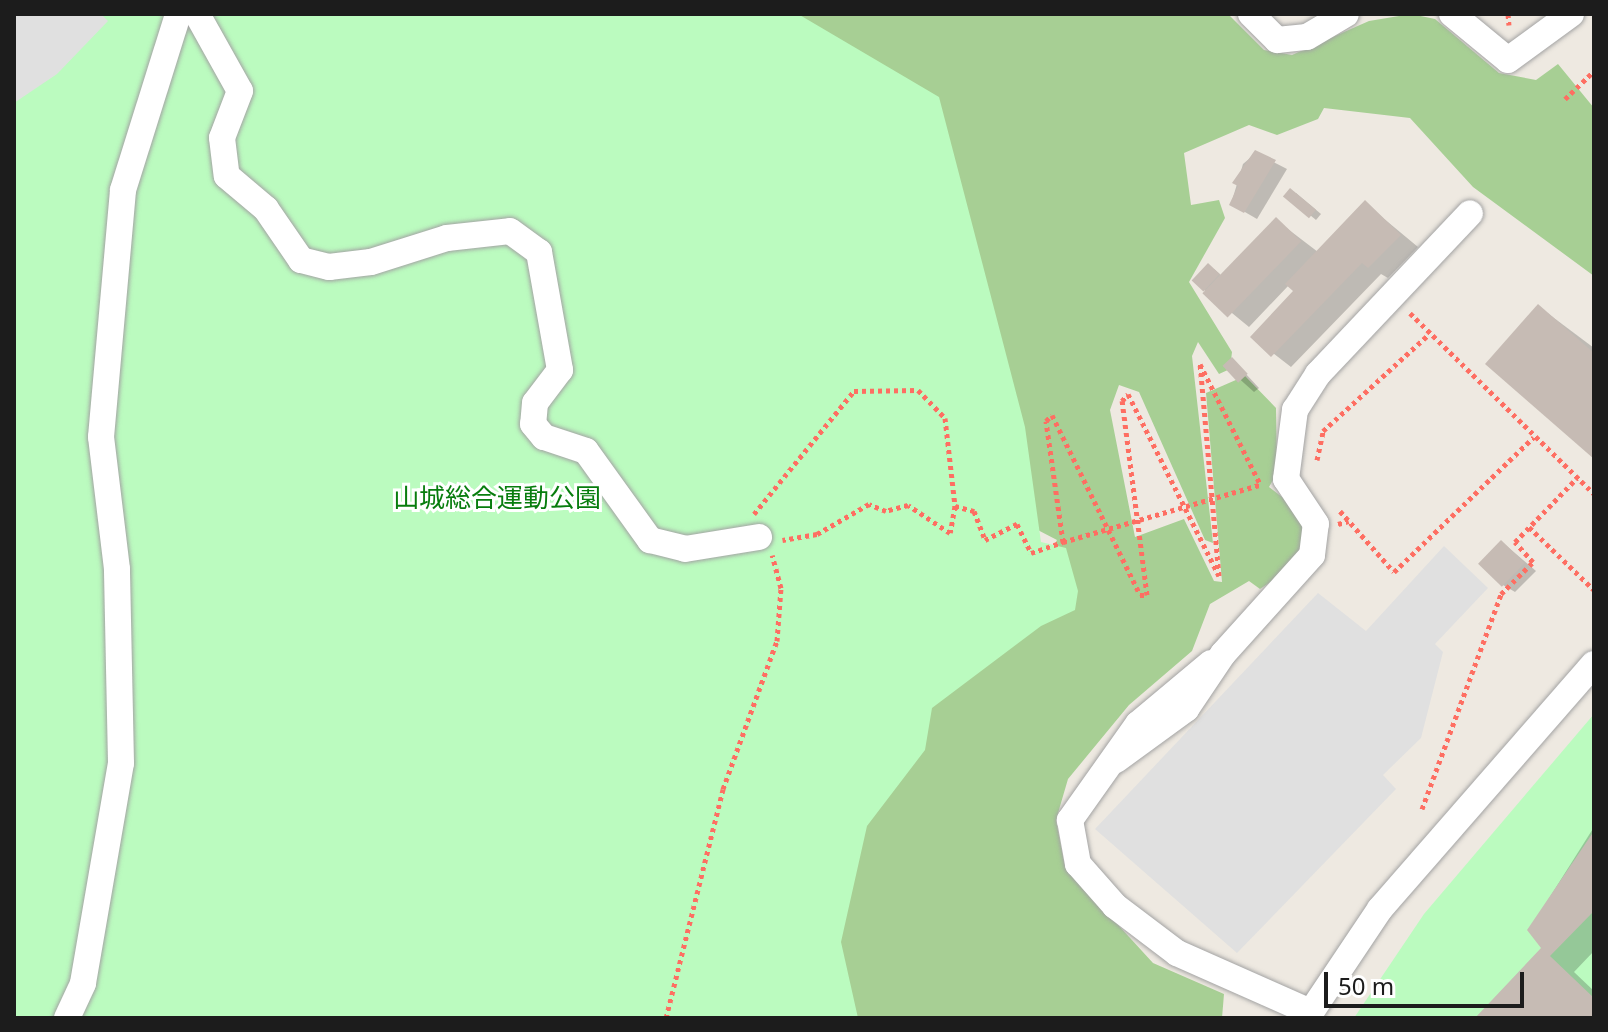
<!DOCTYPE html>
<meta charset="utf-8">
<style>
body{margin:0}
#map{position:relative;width:1608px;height:1032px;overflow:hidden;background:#eee9e1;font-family:"Noto Sans","Noto Sans JP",sans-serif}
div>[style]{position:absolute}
.forest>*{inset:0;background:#a7cf94}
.park>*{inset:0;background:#bbfbbf}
.parking>*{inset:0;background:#e0e0e0}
.shadow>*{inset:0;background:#0003}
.building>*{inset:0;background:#c6bbb4;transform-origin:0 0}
.path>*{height:5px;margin-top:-2.5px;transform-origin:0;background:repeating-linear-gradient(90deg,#fe6e62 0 4px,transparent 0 8px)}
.roads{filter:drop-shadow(0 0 2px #a3a3a3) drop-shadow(0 0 2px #a3a3a3)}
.minor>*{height:26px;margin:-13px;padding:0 13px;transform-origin:13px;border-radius:13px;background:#fff}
span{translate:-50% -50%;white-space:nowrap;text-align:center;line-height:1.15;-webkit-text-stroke:6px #fff;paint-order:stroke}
.park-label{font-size:26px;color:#087d0e}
.frame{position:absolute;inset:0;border:16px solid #1c1c1c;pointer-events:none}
.scale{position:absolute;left:1324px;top:972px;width:200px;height:36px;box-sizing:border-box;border:4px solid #1c1c1c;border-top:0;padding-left:10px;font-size:24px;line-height:28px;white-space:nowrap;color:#1c1c1c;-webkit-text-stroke:6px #fff;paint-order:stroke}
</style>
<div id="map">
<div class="forest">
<div style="clip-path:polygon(167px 14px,1228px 14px,1264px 50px,1292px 55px,1369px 21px,1411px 14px,1435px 19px,1499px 73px,1536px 80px,1558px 64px,1594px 108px,1594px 276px,1473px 187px,1410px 118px,1324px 108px,1318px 119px,1277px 135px,1249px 125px,1184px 153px,1191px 205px,1219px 200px,1225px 218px,1189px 282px,1232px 352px,1230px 369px,1219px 374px,1198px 342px,1192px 356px,1213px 543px,1205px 540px,1139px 392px,1119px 385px,1110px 410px,1135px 537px,1184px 519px,1214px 581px,1222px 582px,1206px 393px,1245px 376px,1276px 408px,1277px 473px,1269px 487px,1308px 517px,1301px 562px,1260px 589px,1249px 581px,1210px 604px,1192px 651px,1129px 705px,1068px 779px,1056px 820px,1065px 867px,1153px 963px,1224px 994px,1222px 1018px,660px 1018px,1048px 557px,1057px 540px,1030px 526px,14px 1018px)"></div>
</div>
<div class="park">
<div style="clip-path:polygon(14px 14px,798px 14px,939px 97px,1025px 427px,1041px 542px,1066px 548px,1078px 591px,1075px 610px,1041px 626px,932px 708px,925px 750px,867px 826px,841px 942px,858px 1018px,14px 1018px)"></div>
<div style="clip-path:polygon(1594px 714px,1594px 1018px,1354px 1018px,1424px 914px)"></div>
</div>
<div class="parking">
<div style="clip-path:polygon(14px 14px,101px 14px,108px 21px,57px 74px,14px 103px)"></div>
<div style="clip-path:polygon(1444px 546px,1488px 588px,1435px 644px,1443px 652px,1421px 738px,1383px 775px,1396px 789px,1237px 953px,1095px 829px,1318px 593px,1366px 631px)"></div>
</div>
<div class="shadow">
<div style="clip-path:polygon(1256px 153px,1287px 169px,1257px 219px,1231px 204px,1243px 164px)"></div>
<div style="clip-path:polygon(1296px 193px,1321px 214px,1316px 220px,1286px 195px)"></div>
<div style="clip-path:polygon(1365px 203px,1418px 247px,1388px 278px,1381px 274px,1291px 367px,1252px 337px,1296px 291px,1289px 285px,1249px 327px,1204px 290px,1214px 269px,1222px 276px,1276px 220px,1318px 252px)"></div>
<div style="clip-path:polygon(1538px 306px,1594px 348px,1594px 457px)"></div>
<div style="clip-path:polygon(1232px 359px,1259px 388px,1254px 392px,1225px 366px)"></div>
<div style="clip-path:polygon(1502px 542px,1536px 571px,1515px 592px,1503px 585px)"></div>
<div style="clip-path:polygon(1594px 827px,1594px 951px,1574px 972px,1594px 991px,1594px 1018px,1478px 1018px,1544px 948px,1529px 930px)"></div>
</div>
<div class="building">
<div style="clip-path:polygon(1255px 150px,1276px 160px,1244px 213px,1229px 205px,1238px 186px,1232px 183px)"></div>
<div style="left:1290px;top:188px;width:34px;height:11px;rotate:40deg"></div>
<div style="clip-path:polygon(1365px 200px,1401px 235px,1368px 268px,1362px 263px,1271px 357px,1250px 337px,1293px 291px,1285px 284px)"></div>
<div style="left:1276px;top:217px;width:35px;height:106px;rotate:44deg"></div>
<div style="left:1208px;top:263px;width:16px;height:24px;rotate:43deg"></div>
<div style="clip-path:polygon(1538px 304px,1594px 353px,1594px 459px,1485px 364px)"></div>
<div style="left:1232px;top:357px;width:23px;height:13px;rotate:47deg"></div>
<div style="left:1501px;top:540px;width:33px;height:33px;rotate:44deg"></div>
<div style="clip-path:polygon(1594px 831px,1594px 911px,1550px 956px,1594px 998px,1594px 1018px,1475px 1018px,1541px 948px,1527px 930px)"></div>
</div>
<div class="path">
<div style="left:1508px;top:14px;width:11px;rotate:85deg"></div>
<div style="left:1565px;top:99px;width:40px;rotate:-44deg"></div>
<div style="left:1410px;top:313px;width:258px;rotate:44.5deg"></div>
<div style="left:1317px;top:460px;width:30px;rotate:-78deg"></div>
<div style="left:1323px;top:431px;width:141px;rotate:-42.4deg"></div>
<div style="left:955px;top:506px;width:20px;rotate:15deg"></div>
<div style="left:974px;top:511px;width:31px;rotate:69deg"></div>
<div style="left:985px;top:540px;width:36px;rotate:-27deg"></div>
<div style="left:1017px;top:524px;width:32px;rotate:64deg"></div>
<div style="left:1031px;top:553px;width:34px;rotate:-19deg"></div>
<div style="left:1063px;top:542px;width:122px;rotate:-98deg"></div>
<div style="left:1046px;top:421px;width:8px;rotate:-45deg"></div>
<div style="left:1052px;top:415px;width:200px;rotate:63.9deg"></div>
<div style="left:1140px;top:595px;width:7px"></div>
<div style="left:1147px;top:595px;width:196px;rotate:-97.3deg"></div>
<div style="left:1122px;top:401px;width:9px;rotate:-49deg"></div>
<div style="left:1128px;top:394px;width:203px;rotate:63.4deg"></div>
<div style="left:1219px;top:576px;width:213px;rotate:-95.1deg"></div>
<div style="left:1200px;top:364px;width:134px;rotate:63.4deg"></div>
<div style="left:1340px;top:511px;width:81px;rotate:48.5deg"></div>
<div style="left:1394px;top:572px;width:194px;rotate:-44deg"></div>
<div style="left:754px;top:514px;width:159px;rotate:-50.9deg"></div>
<div style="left:854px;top:391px;width:64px;rotate:-0.9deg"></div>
<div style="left:918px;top:390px;width:39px;rotate:46deg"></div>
<div style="left:945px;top:418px;width:89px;rotate:83.5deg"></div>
<div style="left:955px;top:506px;width:27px;rotate:100deg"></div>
<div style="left:950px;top:533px;width:50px;rotate:-146.3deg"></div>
<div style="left:908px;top:505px;width:23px;rotate:165deg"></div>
<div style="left:886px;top:511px;width:18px;rotate:-158deg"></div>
<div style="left:869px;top:504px;width:60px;rotate:150deg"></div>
<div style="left:817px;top:534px;width:35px;rotate:170deg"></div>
<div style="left:1338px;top:524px;width:11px;rotate:-15deg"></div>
<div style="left:1529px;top:527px;width:91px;rotate:44.1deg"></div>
<div style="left:1063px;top:542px;width:207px;rotate:-16.2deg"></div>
<div style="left:1422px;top:809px;width:229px;rotate:-69.8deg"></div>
<div style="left:1501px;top:594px;width:45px;rotate:-45deg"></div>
<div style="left:1533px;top:562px;width:27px;rotate:-132deg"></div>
<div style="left:1515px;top:542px;width:89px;rotate:-45.9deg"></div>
<div style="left:666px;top:1018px;width:236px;rotate:-76deg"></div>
<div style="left:723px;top:789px;width:158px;rotate:-70deg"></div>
<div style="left:777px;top:641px;width:53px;rotate:-85.7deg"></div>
<div style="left:781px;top:588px;width:34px;rotate:-105deg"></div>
</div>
<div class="roads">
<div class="minor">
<div style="left:197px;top:14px;width:88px;rotate:60.8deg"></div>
<div style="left:240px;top:91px;width:50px;rotate:111deg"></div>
<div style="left:222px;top:138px;width:38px;rotate:83deg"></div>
<div style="left:227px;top:176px;width:51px;rotate:40.2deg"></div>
<div style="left:266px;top:209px;width:62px;rotate:55.5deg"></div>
<div style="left:301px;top:260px;width:29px;rotate:14deg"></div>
<div style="left:329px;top:267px;width:42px;rotate:-6.8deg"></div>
<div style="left:371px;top:262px;width:80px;rotate:-17.5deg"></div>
<div style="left:447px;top:238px;width:63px;rotate:-6.3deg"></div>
<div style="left:510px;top:231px;width:36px;rotate:36deg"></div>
<div style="left:539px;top:252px;width:120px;rotate:79.9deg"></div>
<div style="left:560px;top:370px;width:41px;rotate:127.1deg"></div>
<div style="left:535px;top:403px;width:21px;rotate:95deg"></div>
<div style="left:533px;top:424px;width:17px;rotate:50deg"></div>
<div style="left:544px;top:437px;width:44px;rotate:18.4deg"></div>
<div style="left:586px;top:451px;width:110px;rotate:54.3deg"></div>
<div style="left:650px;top:540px;width:36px;rotate:14deg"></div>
<div style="left:685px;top:549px;width:75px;rotate:-9.2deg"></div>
<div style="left:1251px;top:14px;width:37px;rotate:45deg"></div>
<div style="left:1277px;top:40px;width:30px;rotate:-6deg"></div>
<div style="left:1307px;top:37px;width:45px;rotate:-30.5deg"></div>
<div style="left:1452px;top:14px;width:72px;rotate:39.4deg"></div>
<div style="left:1508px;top:60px;width:78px;rotate:-36.1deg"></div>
<div style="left:1211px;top:663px;width:95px;rotate:140.1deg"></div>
<div style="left:1138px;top:724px;width:118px;rotate:125.3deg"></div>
<div style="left:1070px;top:820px;width:45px;rotate:79.7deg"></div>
<div style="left:1078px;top:864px;width:56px;rotate:48.6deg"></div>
<div style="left:1115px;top:906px;width:78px;rotate:37.2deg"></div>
<div style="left:1177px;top:953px;width:145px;rotate:23.9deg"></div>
<div style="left:1116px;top:760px;width:87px;rotate:-36.1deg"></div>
<div style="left:1186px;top:709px;width:66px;rotate:-56.1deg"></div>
<div style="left:1223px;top:654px;width:133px;rotate:-48deg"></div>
<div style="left:1312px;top:555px;width:31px;rotate:-83deg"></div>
<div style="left:1316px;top:524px;width:54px;rotate:-123.7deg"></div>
<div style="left:1286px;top:479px;width:70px;rotate:-82.6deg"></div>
<div style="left:1295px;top:410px;width:43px;rotate:-57.4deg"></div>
<div style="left:1318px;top:374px;width:221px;rotate:-46.6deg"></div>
<div style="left:67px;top:1018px;width:38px;rotate:-65deg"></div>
<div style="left:83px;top:983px;width:223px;rotate:-80.2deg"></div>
<div style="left:121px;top:763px;width:194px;rotate:-91.2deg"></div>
<div style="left:117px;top:569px;width:133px;rotate:-96.9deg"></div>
<div style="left:101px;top:437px;width:248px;rotate:-84.9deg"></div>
<div style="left:123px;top:190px;width:184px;rotate:-72.6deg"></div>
<div style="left:1307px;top:1018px;width:131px;rotate:-56.2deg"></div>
<div style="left:1380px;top:909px;width:325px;rotate:-48.9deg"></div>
</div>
</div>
<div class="park-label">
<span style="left:497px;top:498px">山城総合運動公園</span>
</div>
<div class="frame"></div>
<div class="scale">50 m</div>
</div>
